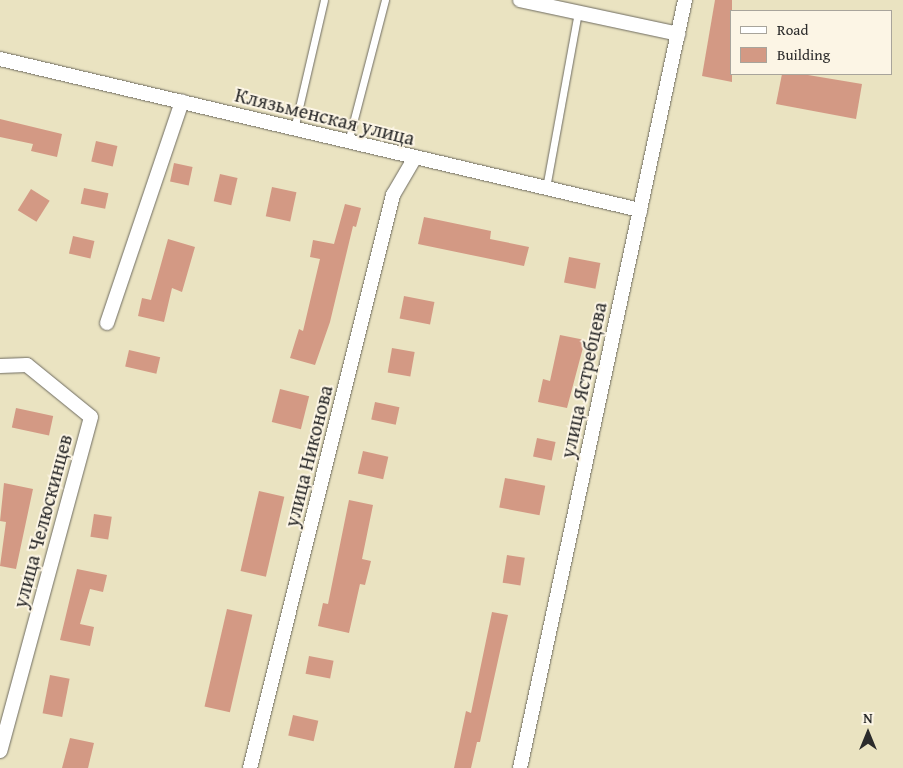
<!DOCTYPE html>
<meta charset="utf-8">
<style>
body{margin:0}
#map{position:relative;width:903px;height:768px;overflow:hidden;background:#eae3c1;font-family:"Gentium Book Plus",serif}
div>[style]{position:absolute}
.building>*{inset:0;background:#d39984;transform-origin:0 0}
.roads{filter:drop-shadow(0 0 1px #6e6b60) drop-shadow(0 0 1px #6e6b60)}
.lane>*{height:7px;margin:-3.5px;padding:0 3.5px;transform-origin:3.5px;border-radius:3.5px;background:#fff}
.street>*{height:14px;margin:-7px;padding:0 7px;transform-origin:7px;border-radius:7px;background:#fff}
span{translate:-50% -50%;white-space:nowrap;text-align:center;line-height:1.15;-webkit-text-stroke:4px #fcf5e5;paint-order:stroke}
.street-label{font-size:20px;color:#2b2b2b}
.legend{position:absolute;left:730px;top:10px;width:162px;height:65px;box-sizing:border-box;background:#fcf5e5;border:1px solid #a8a49b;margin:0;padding:6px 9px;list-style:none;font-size:15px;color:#2b2b2b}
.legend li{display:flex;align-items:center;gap:10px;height:25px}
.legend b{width:25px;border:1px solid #a8a49b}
.north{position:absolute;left:843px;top:708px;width:50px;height:50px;-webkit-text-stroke:4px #fcf5e5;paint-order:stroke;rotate:0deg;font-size:14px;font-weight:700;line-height:20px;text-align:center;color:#2b2b2b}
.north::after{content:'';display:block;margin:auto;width:18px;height:22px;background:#2b2b2b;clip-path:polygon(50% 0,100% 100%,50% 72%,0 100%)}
</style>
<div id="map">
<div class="building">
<div style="clip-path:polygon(715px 0,732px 0,732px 82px,702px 76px)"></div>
<div style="clip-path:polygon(782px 74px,802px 74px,862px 84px,856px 119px,776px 104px)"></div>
<div style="clip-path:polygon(0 119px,62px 134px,57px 157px,31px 151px,33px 144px,0 137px)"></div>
<div style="left:96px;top:141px;width:22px;height:21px;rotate:13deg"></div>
<div style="left:174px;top:163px;width:19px;height:19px;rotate:12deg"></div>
<div style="left:220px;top:174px;width:18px;height:28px;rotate:13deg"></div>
<div style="left:272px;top:187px;width:25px;height:30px;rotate:12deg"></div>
<div style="left:84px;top:188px;width:25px;height:16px;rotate:12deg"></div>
<div style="left:31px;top:189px;width:22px;height:25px;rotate:32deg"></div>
<div style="clip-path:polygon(345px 204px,361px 208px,356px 227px,353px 226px,330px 322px,315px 365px,290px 358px,299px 329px,303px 331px,320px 259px,310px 257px,313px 240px,334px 244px)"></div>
<div style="clip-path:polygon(424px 217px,491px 231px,490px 239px,529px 247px,524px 266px,418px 244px)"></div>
<div style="left:73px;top:236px;width:22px;height:18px;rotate:13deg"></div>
<div style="clip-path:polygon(168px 239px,195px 247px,182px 292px,172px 288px,164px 322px,138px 316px,142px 298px,151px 300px)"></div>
<div style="left:569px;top:257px;width:32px;height:26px;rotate:11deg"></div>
<div style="left:404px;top:296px;width:31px;height:23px;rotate:11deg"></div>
<div style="clip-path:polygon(560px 335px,585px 340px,567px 408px,538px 402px,543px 379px,550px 381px)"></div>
<div style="left:392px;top:348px;width:23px;height:25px;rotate:10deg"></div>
<div style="left:129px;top:350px;width:32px;height:17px;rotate:13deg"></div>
<div style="left:280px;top:389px;width:30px;height:34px;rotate:14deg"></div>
<div style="left:375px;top:402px;width:25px;height:18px;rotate:12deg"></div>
<div style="left:16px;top:408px;width:38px;height:20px;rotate:12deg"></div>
<div style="left:537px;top:438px;width:19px;height:19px;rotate:12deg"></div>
<div style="left:363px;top:451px;width:26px;height:23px;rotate:13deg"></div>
<div style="left:505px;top:478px;width:41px;height:30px;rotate:11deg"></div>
<div style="clip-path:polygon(4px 483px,33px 489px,16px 569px,0 566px,6px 522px,0 521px)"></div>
<div style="left:259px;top:491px;width:26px;height:82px;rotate:13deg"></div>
<div style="clip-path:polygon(349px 500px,373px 505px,362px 559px,371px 561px,365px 585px,360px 584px,349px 633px,318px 626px,323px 603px,328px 604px)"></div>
<div style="left:94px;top:514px;width:18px;height:23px;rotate:9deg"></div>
<div style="left:507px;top:555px;width:18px;height:28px;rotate:9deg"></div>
<div style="clip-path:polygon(77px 569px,107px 575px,103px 592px,90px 589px,80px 624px,94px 627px,90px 646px,60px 640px)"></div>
<div style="left:227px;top:609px;width:26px;height:100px;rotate:13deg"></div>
<div style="clip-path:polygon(492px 612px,508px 615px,480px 742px,477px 742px,471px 768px,454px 768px,466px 711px,471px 713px)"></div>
<div style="left:309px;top:656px;width:25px;height:18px;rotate:11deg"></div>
<div style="left:50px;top:675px;width:20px;height:39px;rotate:11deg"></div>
<div style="left:293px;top:715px;width:26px;height:21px;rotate:13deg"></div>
<div style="clip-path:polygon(70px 738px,94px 743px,88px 768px,62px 768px)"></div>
</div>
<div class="roads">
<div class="lane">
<div style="left:294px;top:129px;width:132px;rotate:-76.9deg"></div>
<div style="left:348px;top:142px;width:147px;rotate:-75.4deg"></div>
<div style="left:546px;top:188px;width:179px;rotate:-79.7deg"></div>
</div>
<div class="street">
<div style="left:520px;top:0;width:162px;rotate:12.1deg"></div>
<div style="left:0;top:59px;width:658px;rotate:13.28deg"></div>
<div style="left:107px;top:323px;width:234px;rotate:-71.3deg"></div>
<div style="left:0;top:366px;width:27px;rotate:-2deg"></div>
<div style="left:27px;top:365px;width:82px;rotate:39.1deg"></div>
<div style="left:91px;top:417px;width:346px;rotate:105.2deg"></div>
<div style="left:250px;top:768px;width:591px;rotate:-75.99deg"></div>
<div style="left:393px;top:195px;width:42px;rotate:-59.7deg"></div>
<div style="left:520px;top:768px;width:786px;rotate:-77.87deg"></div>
</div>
</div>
<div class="street-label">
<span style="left:325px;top:116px;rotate:14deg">Клязьменская улица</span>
<span style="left:583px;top:380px;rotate:-78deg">улица Ястребцева</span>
<span style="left:308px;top:456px;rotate:-76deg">улица Никонова</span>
<span style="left:42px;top:521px;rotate:-75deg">улица Челюскинцев</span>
</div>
<ul class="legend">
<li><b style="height:6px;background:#fff"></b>Road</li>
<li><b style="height:14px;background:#d39984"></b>Building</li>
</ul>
<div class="north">N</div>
</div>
